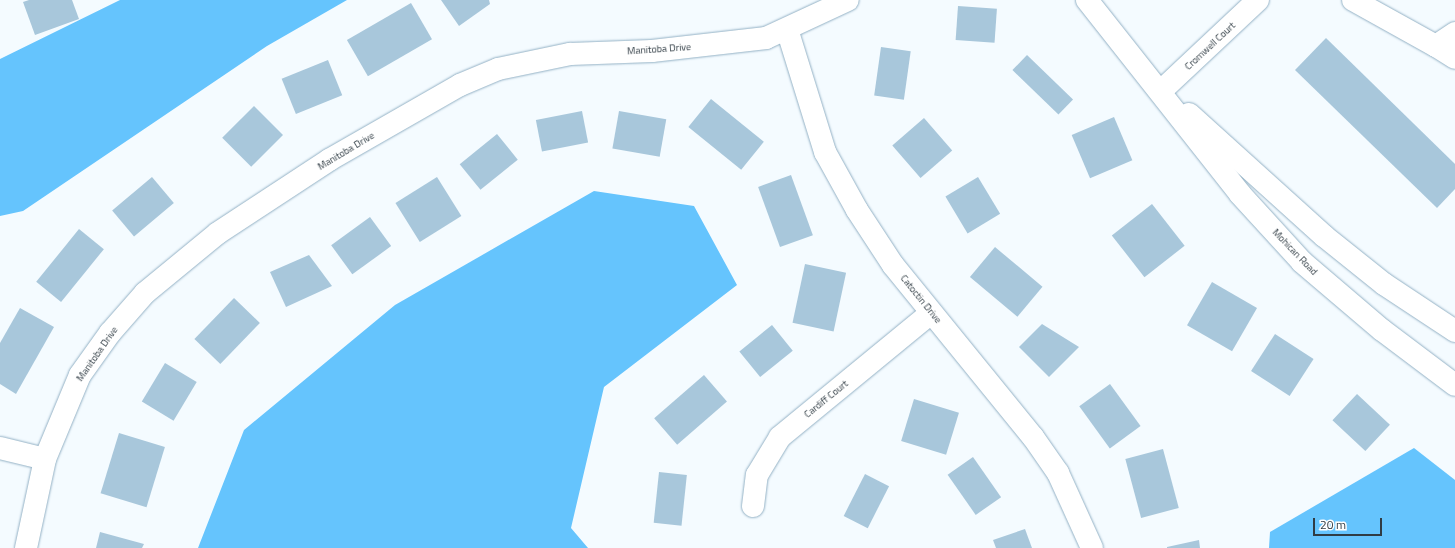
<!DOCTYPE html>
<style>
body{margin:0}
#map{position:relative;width:1455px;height:548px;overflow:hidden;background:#f4fbff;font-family:"Titillium Web",sans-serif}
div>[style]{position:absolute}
.forest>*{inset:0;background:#65c4fd}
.building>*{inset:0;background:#a8c7db;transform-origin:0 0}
.roads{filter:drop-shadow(0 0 1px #93b1c5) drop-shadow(0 0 1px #93b1c5)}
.street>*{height:22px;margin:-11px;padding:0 11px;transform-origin:11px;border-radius:11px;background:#fff}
span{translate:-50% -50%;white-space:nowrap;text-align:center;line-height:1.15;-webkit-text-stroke:3px #fff;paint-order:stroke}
.street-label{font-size:10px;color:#303c44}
.scale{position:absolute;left:1313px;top:518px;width:69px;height:18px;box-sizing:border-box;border:2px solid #303c44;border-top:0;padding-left:5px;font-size:12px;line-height:14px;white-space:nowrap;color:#303c44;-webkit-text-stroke:3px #fff;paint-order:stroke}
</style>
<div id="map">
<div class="forest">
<div style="clip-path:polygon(120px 0,347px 0,267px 46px,23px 211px,0 216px,0 59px)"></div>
<div style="clip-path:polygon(594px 191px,694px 206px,737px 285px,604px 387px,571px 528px,588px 548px,198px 548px,244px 430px,395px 305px)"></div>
<div style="clip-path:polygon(1414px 448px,1455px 480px,1455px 548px,1269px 548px,1270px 532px)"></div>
</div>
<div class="building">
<div style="clip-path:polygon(29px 0,72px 0,79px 19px,35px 35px,23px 2px)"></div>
<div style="clip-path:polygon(441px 0,489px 0,490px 4px,459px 26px)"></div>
<div style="left:411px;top:3px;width:42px;height:74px;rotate:60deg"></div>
<div style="left:958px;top:6px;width:39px;height:34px;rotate:4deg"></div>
<div style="clip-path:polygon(1326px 38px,1455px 164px,1455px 189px,1437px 208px,1295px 70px)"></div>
<div style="left:881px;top:47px;width:30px;height:49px;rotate:8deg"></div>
<div style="left:1027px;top:55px;width:64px;height:21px;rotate:44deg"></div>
<div style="left:328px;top:60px;width:38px;height:50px;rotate:68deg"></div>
<div style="left:711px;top:99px;width:68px;height:36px;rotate:39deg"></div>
<div style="left:254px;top:106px;width:41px;height:45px;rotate:45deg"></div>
<div style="left:582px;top:111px;width:32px;height:47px;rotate:79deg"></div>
<div style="left:619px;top:111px;width:48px;height:38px;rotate:10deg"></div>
<div style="left:1114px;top:117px;width:47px;height:46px;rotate:67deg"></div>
<div style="left:924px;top:118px;width:43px;height:42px;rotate:49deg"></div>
<div style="left:497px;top:134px;width:33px;height:48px;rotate:51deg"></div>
<div style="left:791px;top:175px;width:64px;height:35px;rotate:70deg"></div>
<div style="left:152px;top:177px;width:34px;height:52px;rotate:50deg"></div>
<div style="left:437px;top:177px;width:46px;height:49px;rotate:58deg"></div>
<div style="left:978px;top:177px;width:43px;height:38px;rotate:59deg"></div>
<div style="left:1152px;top:204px;width:53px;height:51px;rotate:52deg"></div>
<div style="left:370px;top:217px;width:36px;height:48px;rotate:54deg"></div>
<div style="left:79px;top:229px;width:32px;height:68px;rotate:39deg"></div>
<div style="left:995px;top:247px;width:62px;height:39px;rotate:40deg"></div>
<div style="clip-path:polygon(309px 255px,332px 286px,286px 307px,270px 272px)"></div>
<div style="left:805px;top:264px;width:42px;height:60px;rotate:12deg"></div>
<div style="left:1212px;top:282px;width:52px;height:50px;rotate:30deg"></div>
<div style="left:234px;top:298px;width:36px;height:57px;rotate:44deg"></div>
<div style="clip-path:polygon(20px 308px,54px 327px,16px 394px,0 384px,0 343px)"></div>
<div style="clip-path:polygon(1042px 324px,1079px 347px,1049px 377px,1019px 347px)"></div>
<div style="left:772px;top:325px;width:33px;height:42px;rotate:51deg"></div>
<div style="left:1275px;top:334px;width:46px;height:44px;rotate:33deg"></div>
<div style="left:165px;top:363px;width:37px;height:45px;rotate:31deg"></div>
<div style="left:704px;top:375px;width:35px;height:66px;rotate:49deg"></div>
<div style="left:1110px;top:384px;width:52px;height:38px;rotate:54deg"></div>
<div style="left:1357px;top:394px;width:45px;height:36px;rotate:43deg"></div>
<div style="left:914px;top:399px;width:47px;height:44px;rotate:17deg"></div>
<div style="left:119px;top:433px;width:48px;height:63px;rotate:17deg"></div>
<div style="left:1163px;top:449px;width:61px;height:39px;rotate:75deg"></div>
<div style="left:973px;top:457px;width:49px;height:31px;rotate:55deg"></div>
<div style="left:659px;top:472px;width:28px;height:51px;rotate:6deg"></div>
<div style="left:865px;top:474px;width:27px;height:47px;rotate:27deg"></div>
<div style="clip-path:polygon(1025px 529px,1032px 548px,996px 548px,993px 540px)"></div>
<div style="clip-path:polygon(100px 532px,144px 544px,142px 548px,96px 548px)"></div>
<div style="clip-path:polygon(1199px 540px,1200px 548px,1167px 548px,1167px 547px)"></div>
</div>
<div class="roads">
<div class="street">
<div style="left:1087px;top:0;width:247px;rotate:51.7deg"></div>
<div style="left:1240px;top:194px;width:92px;rotate:47.6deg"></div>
<div style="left:1302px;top:262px;width:105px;rotate:40.4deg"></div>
<div style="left:1382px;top:330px;width:91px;rotate:37deg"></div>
<div style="left:1353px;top:0;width:95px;rotate:29deg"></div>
<div style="left:787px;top:29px;width:129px;rotate:72.8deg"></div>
<div style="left:825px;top:152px;width:66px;rotate:61.1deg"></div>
<div style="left:857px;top:210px;width:66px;rotate:56.8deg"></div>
<div style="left:893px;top:265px;width:222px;rotate:50.9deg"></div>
<div style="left:1033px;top:437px;width:44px;rotate:55.2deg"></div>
<div style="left:1058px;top:473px;width:82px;rotate:65.6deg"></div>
<div style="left:1455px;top:33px;width:23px;rotate:146deg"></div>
<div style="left:1436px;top:46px;width:22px;rotate:32deg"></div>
<div style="left:1161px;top:91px;width:133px;rotate:-43.2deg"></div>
<div style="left:1189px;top:114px;width:182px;rotate:42.1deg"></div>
<div style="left:1324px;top:236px;width:77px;rotate:38.7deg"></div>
<div style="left:1384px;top:284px;width:85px;rotate:33.5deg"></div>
<div style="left:0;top:448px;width:46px;rotate:13.7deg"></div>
<div style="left:753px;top:506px;width:31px;rotate:-83deg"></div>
<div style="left:757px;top:475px;width:44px;rotate:-58.8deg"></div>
<div style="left:780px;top:437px;width:195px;rotate:-39.4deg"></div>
<div style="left:26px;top:548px;width:91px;rotate:-77.9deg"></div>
<div style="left:45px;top:459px;width:91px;rotate:-67.4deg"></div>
<div style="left:80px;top:375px;width:52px;rotate:-54.5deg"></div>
<div style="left:110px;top:333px;width:53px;rotate:-48.8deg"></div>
<div style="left:145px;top:293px;width:94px;rotate:-39.4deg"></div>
<div style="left:218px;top:233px;width:133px;rotate:-33.3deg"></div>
<div style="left:329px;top:160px;width:151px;rotate:-29.8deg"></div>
<div style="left:460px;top:85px;width:41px;rotate:-22.8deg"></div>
<div style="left:498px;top:69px;width:74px;rotate:-11.8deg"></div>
<div style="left:570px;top:54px;width:82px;rotate:-2.1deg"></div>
<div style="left:652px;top:51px;width:115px;rotate:-6.5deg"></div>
<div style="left:766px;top:38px;width:90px;rotate:-24.9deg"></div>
</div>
</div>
<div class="street-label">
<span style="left:1210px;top:46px;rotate:-43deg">Cromwell Court</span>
<span style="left:659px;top:49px;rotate:-4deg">Manitoba Drive</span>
<span style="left:346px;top:151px;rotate:-31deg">Manitoba Drive</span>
<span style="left:1295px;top:252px;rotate:46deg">Mohican Road</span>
<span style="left:921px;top:299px;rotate:51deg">Catoctin Drive</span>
<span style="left:97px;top:354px;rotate:-55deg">Manitoba Drive</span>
<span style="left:826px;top:399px;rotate:-39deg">Cardiff Court</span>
</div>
<div class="scale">20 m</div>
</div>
